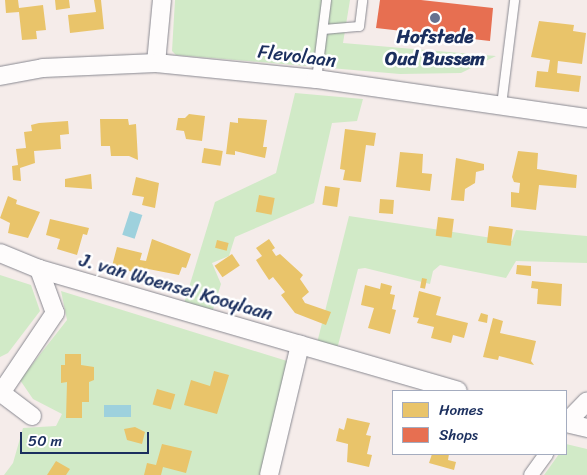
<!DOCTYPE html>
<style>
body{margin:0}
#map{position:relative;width:587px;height:475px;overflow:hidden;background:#f5ecea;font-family:Sriracha,sans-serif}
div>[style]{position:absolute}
.green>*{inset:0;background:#d1eac7}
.water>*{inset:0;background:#9ed1dd;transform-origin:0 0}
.homes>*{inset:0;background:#e9c46a;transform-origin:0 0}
.shops>*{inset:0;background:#e76f51}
.roads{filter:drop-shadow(0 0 1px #898991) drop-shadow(0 0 1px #898991)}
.service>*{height:9px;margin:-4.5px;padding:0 4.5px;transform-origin:4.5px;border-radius:4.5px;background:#fefcfc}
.pedestrian>*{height:14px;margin:-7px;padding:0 7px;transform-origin:7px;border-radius:7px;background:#fefcfc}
.minor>*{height:18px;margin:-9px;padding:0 9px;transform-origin:9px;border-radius:9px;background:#fefcfc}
.dots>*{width:14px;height:14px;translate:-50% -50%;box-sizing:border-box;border:2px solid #fff;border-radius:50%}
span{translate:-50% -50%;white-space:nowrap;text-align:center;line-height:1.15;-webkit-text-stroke:5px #fff;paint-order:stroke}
.poi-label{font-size:19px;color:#1b2f5e;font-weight:700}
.street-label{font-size:19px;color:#1b2f5e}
.legend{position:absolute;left:392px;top:390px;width:175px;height:65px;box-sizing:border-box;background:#fff;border:1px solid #a4acbf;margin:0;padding:6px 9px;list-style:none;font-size:15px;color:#1b2f5e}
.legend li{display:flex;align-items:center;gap:10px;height:25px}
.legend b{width:25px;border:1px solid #a4acbf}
.scale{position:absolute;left:20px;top:432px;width:129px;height:22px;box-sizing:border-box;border:2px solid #1b2f5e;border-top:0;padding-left:6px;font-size:15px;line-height:18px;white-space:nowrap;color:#1b2f5e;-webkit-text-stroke:4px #fff;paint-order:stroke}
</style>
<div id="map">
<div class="green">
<div style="clip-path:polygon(175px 0,350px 0,343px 43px,496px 56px,461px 73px,400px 74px,176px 55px,172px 51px)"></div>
<div style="clip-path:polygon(295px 93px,363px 99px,357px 121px,332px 123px,314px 203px,235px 237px,229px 256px,212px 263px,221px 284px,211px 316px,183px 307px,215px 202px,276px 173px)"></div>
<div style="clip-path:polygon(349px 216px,512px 241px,516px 230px,587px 236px,587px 263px,516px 261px,506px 278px,440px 265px,433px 271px,430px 284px,365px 268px,358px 269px,336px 353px,316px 347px)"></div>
<div style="clip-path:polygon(0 275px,31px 285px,40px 311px,8px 353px,0 357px)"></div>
<div style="clip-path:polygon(61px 291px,300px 365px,275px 475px,4px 475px,13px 463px,23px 428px,56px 426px,62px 414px,33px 399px,20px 380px,67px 320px)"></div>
<div style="clip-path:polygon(566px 444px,587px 449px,587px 475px,544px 475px,559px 454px,566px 454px)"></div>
</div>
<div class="water">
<div style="left:130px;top:211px;width:13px;height:25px;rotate:18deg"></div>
<div style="left:104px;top:405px;width:27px;height:12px"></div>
</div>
<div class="homes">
<div style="clip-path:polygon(5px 0,18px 0,19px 8px,43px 5px,46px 30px,36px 31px,37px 39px,22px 40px,19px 12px,6px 13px)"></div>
<div style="clip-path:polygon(55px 0,69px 0,70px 8px,56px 10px)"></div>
<div style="clip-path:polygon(94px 0,101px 0,104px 29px,70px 33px,68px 15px,96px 12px)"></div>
<div style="clip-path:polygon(539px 21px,574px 25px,573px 31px,586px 33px,582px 64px,558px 61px,557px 73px,581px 76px,579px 92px,535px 87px,537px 71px,548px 72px,550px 60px,531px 57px)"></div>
<div style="clip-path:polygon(189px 114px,205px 116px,202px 141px,186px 139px,184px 131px,176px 130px,178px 118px,185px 118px)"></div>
<div style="clip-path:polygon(238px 118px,267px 120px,263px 147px,267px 147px,265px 158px,235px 151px,235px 155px,226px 154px,230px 122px,238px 123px)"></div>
<div style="clip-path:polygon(100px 119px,128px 119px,129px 125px,136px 124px,138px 160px,129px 156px,111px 156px,110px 146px,101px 146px)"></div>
<div style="clip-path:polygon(68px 121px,69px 134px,60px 135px,61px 149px,34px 151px,35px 163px,20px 168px,21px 181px,13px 180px,12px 166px,18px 165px,16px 149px,26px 148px,24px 132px,32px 131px,31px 125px,39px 123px)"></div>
<div style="clip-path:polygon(345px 129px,376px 133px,374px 146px,366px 145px,361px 182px,343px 180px,345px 170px,340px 169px)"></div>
<div style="left:204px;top:148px;width:19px;height:15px;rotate:9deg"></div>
<div style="clip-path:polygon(518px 151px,538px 153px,537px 169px,577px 175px,576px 188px,539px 185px,536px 210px,511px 207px,511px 192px,519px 193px,520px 183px,514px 182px,512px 177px)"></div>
<div style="clip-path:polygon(400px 152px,423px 154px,422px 173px,432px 174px,430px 191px,396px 187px)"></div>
<div style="clip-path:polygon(456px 158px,484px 164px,484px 170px,476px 172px,475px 183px,465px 189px,464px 201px,451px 200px)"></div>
<div style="clip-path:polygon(91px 174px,92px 189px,65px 187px,65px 179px)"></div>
<div style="clip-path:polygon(136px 177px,159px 183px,155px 208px,142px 205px,144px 197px,132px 195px)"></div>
<div style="left:325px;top:186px;width:15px;height:19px;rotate:8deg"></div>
<div style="left:259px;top:195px;width:16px;height:17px;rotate:11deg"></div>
<div style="clip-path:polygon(8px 196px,17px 200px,16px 204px,40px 212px,28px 238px,8px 233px,10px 223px,0 218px)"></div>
<div style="left:380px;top:199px;width:14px;height:14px;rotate:4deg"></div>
<div style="left:438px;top:217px;width:16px;height:19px;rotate:7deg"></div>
<div style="clip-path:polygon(50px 219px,89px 228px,87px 235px,83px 234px,77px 255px,57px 249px,60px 239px,46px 235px)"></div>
<div style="left:489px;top:226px;width:24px;height:17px;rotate:7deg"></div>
<div style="clip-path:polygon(152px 239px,191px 254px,186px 268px,182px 267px,179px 275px,138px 267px,136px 273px,112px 266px,117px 247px,142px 253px,140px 260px,146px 261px)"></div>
<div style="clip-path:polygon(269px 239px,275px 248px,272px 250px,276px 256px,280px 254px,303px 275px,300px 279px,309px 292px,302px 298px,305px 303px,331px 312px,326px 325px,295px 313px,281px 295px,285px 292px,273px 277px,269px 280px,261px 268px,256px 260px,262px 256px,256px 248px)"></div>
<div style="left:217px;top:240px;width:12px;height:8px;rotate:14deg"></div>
<div style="left:232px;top:254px;width:14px;height:21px;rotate:56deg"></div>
<div style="clip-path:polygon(517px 265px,531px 266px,531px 276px,516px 274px)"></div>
<div style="left:422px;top:278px;width:5px;height:10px;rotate:11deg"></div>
<div style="clip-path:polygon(532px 281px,562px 284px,561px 306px,537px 304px,538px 289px,531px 288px)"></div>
<div style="clip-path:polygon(381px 283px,392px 286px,390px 294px,395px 295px,392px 309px,396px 310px,390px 334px,368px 328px,374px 308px,361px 305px,365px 285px,380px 289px)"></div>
<div style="clip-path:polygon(419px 291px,441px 297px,436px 315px,468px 323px,464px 338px,453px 335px,451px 343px,431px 338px,434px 327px,417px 323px,419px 318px,413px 317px)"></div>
<div style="clip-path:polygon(481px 313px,488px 315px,487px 323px,478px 321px)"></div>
<div style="clip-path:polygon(493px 318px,503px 321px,500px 333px,536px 341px,531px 361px,534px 365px,499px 356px,498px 360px,483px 357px)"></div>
<div style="clip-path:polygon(65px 354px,81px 354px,81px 365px,94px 367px,94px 380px,89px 382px,89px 402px,82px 402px,82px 418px,66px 418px,67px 382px,61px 383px,61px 365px,65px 365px)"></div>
<div style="clip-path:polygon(214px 371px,229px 375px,217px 414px,184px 405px,191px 380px,210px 386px)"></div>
<div style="left:157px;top:389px;width:19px;height:16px;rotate:16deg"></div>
<div style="clip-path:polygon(347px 418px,370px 423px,366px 435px,371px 436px,367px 454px,372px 455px,369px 467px,347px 462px,348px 444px,336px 441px,339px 428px,344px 430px)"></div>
<div style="clip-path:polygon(135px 427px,145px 432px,142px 444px,127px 440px,124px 429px)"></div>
<div style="clip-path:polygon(162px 444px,192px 451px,186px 473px,163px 467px,161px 475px,144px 475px,147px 463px,156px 465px)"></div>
<div style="clip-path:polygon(432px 454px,449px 454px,448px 460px,456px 462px,454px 470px,429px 463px)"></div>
<div style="clip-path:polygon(56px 461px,70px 469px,66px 475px,47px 475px)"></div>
</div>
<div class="shops">
<div style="clip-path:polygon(380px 0,421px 0,493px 8px,490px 41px,376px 28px)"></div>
</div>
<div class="roads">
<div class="service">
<div style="left:323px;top:29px;width:36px;rotate:-5deg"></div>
<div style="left:359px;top:26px;width:26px;rotate:-83deg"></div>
<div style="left:316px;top:79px;width:80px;rotate:-82.8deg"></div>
<div style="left:501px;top:105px;width:106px;rotate:-82.9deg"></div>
</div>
<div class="pedestrian">
<div style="left:531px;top:475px;width:26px;rotate:-54deg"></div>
</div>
<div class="minor">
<div style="left:156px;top:63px;width:63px;rotate:-84.6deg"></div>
<div style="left:0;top:76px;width:44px;rotate:-10.5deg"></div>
<div style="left:43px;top:68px;width:113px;rotate:-2.5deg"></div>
<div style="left:156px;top:63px;width:161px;rotate:5.7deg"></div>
<div style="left:316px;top:79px;width:274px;rotate:8.2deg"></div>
<div style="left:0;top:253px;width:42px;rotate:22.3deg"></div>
<div style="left:39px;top:269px;width:436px;rotate:16.2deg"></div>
<div style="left:0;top:392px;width:40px;rotate:37deg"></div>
<div style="left:1px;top:393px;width:97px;rotate:-56deg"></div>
<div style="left:55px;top:313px;width:47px;rotate:-110deg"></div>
<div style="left:566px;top:423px;width:30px;rotate:-46deg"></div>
<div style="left:566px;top:423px;width:22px;rotate:13deg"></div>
<div style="left:269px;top:475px;width:134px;rotate:-76.6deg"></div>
</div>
</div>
<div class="dots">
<div style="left:435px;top:18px;background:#67718f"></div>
</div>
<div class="poi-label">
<span style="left:435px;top:48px">Hofstede<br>Oud Bussem</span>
</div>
<div class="street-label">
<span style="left:297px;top:56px;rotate:7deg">Flevolaan</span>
<span style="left:176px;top:287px;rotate:16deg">J. van Woensel Kooylaan</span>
</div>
<ul class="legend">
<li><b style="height:14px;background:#e9c46a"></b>Homes</li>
<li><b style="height:14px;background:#e76f51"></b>Shops</li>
</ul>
<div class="scale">50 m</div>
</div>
